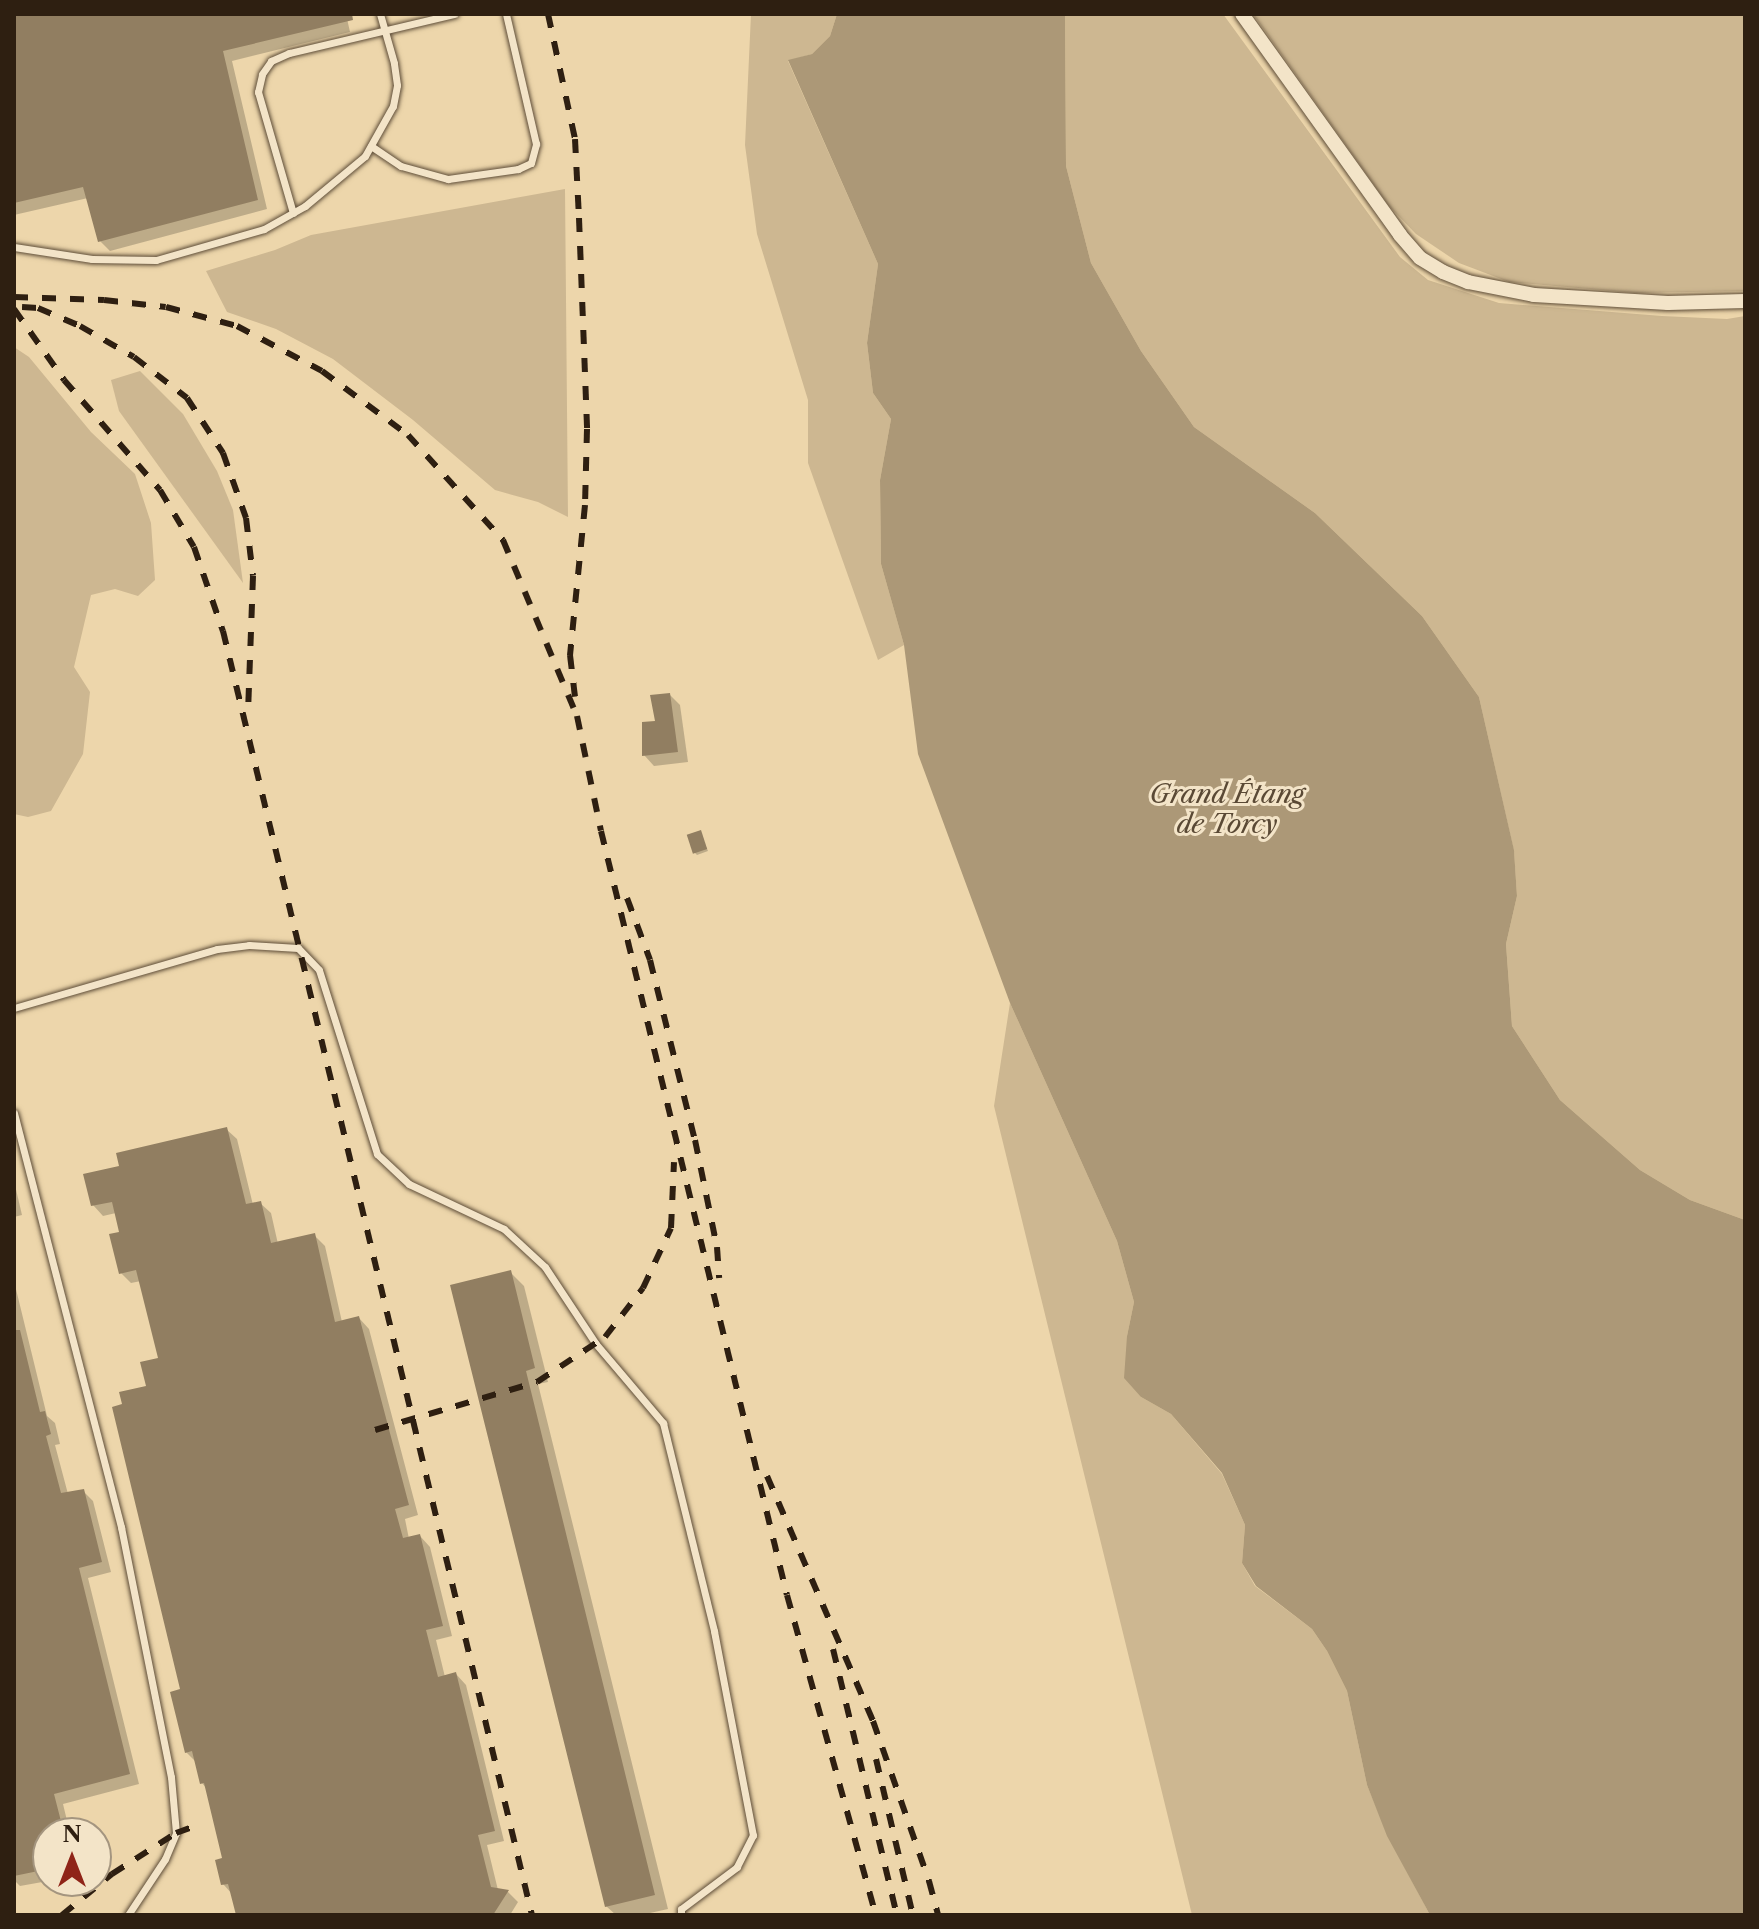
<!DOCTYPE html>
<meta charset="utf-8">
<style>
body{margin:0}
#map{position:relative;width:1759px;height:1929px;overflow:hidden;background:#edd6ab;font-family:"Libre Caslon Text",serif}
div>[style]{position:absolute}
.green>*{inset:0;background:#cdb791}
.water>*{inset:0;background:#ac9877}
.shadow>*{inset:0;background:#0003}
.building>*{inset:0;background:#917e61;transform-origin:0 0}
.roads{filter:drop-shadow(0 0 2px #5e4d38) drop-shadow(0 0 2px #5e4d38)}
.service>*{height:7px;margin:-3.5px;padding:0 3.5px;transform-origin:3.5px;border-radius:3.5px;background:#f3e4c8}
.minor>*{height:14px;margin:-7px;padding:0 7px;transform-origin:7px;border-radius:7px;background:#f3e4c8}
.rail>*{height:6px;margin-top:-3px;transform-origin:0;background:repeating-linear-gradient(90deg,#2e1f11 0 14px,transparent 0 28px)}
span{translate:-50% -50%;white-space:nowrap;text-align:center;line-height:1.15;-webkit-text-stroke:6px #f3e4c8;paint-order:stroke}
.water-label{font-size:26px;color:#5a4935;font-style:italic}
.frame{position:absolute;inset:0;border:16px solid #2e1f11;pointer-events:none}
.north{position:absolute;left:32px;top:1817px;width:80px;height:80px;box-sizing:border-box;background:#f3e4c8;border:2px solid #a4957f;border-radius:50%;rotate:0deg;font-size:22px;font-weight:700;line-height:32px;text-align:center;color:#2e1f11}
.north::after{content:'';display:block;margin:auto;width:28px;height:36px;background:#8f2418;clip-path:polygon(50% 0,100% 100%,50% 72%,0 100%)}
</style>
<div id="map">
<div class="green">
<div style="clip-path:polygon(751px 14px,837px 14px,830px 36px,812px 54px,788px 61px,878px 264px,867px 343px,873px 393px,891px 419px,880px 480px,881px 564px,904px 645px,878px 660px,808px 463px,808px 400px,757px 234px,745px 145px)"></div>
<div style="clip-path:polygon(1065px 14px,1223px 14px,1400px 257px,1428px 280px,1499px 303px,1662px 316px,1727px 319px,1745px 316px,1745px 1220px,1690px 1200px,1640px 1170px,1560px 1100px,1512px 1026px,1506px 944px,1517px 896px,1514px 851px,1479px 697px,1422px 616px,1315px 513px,1194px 427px,1141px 351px,1091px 263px,1066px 166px)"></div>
<div style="clip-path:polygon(1253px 14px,1745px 14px,1745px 291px,1636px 293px,1509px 282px,1459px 263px,1416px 234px,1389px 206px)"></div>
<div style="clip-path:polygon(565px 189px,568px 517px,538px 502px,495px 490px,413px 420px,333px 359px,276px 329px,227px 312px,206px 271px,275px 250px,311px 235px)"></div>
<div style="clip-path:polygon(14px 347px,29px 357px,91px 432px,135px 474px,151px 523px,155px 580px,138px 596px,115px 589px,91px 595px,74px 667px,90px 692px,83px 754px,51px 811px,28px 817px,14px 814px)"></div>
<div style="clip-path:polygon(140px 371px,183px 414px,217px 471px,233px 510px,243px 583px,119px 411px,111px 380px)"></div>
<div style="clip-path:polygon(1010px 1003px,1117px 1241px,1134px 1302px,1127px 1336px,1141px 1397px,1171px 1414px,1222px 1474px,1245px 1525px,1242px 1563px,1255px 1586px,1312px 1629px,1327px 1651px,1347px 1691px,1367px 1785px,1388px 1836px,1430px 1915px,1192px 1915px,994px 1106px)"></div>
</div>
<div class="water">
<div style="clip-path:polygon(837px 14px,1065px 14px,1066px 166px,1091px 263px,1141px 351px,1194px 427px,1315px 513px,1422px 616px,1479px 697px,1514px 850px,1517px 896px,1506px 944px,1512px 1026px,1560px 1100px,1640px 1170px,1690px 1200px,1745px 1220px,1745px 1915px,1430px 1915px,1387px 1836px,1367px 1785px,1347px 1691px,1327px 1651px,1312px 1629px,1256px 1586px,1242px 1563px,1245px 1525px,1222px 1473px,1171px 1414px,1141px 1397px,1124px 1378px,1127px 1336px,1134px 1302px,1117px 1241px,1010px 1003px,918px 754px,904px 645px,881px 564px,880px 480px,891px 419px,873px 393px,867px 343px,878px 264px,788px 60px,812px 54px,830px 36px)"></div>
</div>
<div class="shadow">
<div style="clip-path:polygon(14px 14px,346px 14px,350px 32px,232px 61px,267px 209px,110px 251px,100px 241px,88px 198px,14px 215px)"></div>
<div style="clip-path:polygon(670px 695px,680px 705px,688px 762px,654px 766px,644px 755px)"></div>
<div style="clip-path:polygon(700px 833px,708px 851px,697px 855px,694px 852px)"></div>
<div style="clip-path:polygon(226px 1129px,237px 1139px,253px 1205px,260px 1203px,271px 1213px,278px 1244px,314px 1235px,325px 1246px,342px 1322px,359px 1318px,369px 1329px,418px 1515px,405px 1519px,409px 1539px,420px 1536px,430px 1547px,452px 1636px,436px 1640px,445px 1677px,456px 1674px,466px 1685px,504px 1841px,487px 1845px,498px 1890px,508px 1892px,518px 1902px,510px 1915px,238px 1915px,233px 1895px,223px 1884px,225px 1859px,207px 1789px,202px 1783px,197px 1763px,186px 1752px,183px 1690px,125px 1406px,148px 1387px,160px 1360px,141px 1281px,131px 1283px,121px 1273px,121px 1233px,116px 1213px,103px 1216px,93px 1205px,122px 1167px)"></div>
<div style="clip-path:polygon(14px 1181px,22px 1215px,14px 1217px)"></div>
<div style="clip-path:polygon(510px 1272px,524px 1286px,548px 1382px,538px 1384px,668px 1909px,641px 1915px,616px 1915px,606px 1906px)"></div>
<div style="clip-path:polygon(14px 1281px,47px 1416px,55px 1423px,60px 1444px,55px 1445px,68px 1494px,83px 1491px,93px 1501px,111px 1572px,88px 1578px,139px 1784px,63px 1804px,70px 1833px,48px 1833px,48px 1881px,20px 1886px,14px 1880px)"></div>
</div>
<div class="building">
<div style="clip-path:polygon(14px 14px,352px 14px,353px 20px,223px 51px,258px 200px,98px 242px,83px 187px,14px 203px)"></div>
<div style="clip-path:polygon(670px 693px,678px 752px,642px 756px,642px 722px,655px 721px,650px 695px)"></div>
<div style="left:701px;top:830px;width:20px;height:15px;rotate:72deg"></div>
<div style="clip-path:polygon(227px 1127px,246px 1204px,261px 1201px,271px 1243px,315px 1233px,335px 1322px,359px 1316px,409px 1505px,395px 1509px,403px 1538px,420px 1534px,443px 1626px,426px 1630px,438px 1677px,456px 1672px,495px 1831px,478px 1835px,491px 1887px,509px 1890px,493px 1915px,236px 1915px,228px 1884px,221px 1885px,215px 1860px,222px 1858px,204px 1783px,200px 1784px,192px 1751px,185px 1753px,170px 1692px,180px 1689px,112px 1407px,122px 1404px,119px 1392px,146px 1386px,140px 1362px,158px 1358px,136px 1270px,119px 1274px,109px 1234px,119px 1232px,112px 1202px,91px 1206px,83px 1174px,119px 1166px,116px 1153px)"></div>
<div style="clip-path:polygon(511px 1270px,535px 1368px,526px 1371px,655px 1895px,605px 1907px,450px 1285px)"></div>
<div style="clip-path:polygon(14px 1330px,20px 1330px,40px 1412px,45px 1411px,51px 1434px,46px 1436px,61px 1493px,84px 1489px,102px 1562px,79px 1568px,130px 1774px,54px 1794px,64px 1833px,48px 1833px,48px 1869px,14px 1876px)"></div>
</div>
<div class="roads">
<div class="service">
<div style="left:371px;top:146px;width:36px;rotate:34deg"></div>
<div style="left:401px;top:166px;width:49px;rotate:15.5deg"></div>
<div style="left:448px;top:179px;width:71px;rotate:-8.1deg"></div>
<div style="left:518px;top:169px;width:14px;rotate:-25deg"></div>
<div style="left:531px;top:163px;width:20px;rotate:-75deg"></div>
<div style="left:536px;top:144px;width:133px;rotate:-103deg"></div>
<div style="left:293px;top:213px;width:126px;rotate:-106.1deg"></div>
<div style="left:258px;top:92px;width:18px;rotate:-77deg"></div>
<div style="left:262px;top:74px;width:16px;rotate:-55deg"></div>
<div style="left:271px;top:61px;width:20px;rotate:-24deg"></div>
<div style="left:289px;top:53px;width:170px;rotate:-13.3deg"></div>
<div style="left:14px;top:247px;width:79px;rotate:8.7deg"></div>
<div style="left:92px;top:259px;width:64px;rotate:0.9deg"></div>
<div style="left:156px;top:260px;width:112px;rotate:-16deg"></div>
<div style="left:264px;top:229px;width:47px;rotate:-29.3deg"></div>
<div style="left:305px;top:206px;width:78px;rotate:-39.8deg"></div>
<div style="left:365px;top:156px;width:57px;rotate:-60.8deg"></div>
<div style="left:393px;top:106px;width:21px;rotate:-79deg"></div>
<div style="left:397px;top:85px;width:22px;rotate:-98deg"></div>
<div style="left:394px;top:63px;width:51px;rotate:-105.9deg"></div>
<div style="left:14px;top:1008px;width:211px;rotate:-16.2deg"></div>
<div style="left:217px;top:949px;width:32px;rotate:-7deg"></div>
<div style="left:249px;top:945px;width:49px;rotate:3.5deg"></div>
<div style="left:298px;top:948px;width:30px;rotate:46deg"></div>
<div style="left:319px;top:970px;width:193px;rotate:72.5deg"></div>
<div style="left:377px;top:1154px;width:44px;rotate:43.2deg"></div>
<div style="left:409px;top:1184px;width:105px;rotate:25.3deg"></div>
<div style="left:504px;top:1229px;width:56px;rotate:42.8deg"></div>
<div style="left:545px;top:1267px;width:92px;rotate:56.5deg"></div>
<div style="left:596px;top:1344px;width:104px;rotate:49.7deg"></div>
<div style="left:663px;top:1423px;width:214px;rotate:76.2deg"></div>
<div style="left:714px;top:1631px;width:208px;rotate:79.2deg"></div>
<div style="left:753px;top:1835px;width:36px;rotate:117deg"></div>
<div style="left:737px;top:1867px;width:70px;rotate:143.1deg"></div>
<div style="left:681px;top:1909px;width:6px;rotate:90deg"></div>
<div style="left:14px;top:1113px;width:428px;rotate:75.5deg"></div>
<div style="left:121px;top:1527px;width:255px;rotate:78.7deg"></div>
<div style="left:171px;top:1777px;width:56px;rotate:84.9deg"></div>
<div style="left:176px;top:1833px;width:28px;rotate:113deg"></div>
<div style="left:165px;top:1859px;width:67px;rotate:123.5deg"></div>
</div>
<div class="minor">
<div style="left:1242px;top:14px;width:272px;rotate:54.4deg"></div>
<div style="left:1400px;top:235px;width:30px;rotate:49deg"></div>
<div style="left:1420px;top:258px;width:27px;rotate:31deg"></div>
<div style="left:1443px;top:272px;width:27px;rotate:22deg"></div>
<div style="left:1468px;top:282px;width:67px;rotate:11.1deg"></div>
<div style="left:1534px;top:295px;width:134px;rotate:3.4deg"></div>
<div style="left:1668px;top:303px;width:77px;rotate:-1.5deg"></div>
</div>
</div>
<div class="rail">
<div style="left:548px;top:14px;width:128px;rotate:77.8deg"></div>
<div style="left:575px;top:139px;width:79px;rotate:87.1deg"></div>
<div style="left:579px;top:218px;width:211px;rotate:87.8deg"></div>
<div style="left:587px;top:429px;width:76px;rotate:91.5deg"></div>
<div style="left:585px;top:505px;width:151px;rotate:95.7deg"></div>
<div style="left:570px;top:655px;width:42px;rotate:83.2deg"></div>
<div style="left:14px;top:297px;width:90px;rotate:1.9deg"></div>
<div style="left:104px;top:300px;width:62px;rotate:6.4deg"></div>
<div style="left:166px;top:307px;width:73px;rotate:15deg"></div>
<div style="left:237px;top:326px;width:96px;rotate:27.9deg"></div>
<div style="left:322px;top:371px;width:107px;rotate:36.7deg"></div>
<div style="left:408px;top:435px;width:142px;rotate:47.9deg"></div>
<div style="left:503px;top:540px;width:191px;rotate:67.2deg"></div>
<div style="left:577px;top:716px;width:117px;rotate:78.2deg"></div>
<div style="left:601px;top:831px;width:786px;rotate:76.32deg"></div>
<div style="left:787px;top:1595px;width:332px;rotate:74.5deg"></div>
<div style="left:22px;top:307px;width:16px;rotate:4deg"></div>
<div style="left:38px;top:308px;width:46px;rotate:23.2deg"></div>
<div style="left:80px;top:326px;width:62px;rotate:29.9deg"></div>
<div style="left:134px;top:357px;width:67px;rotate:37.7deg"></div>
<div style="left:187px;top:398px;width:66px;rotate:56.8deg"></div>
<div style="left:223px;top:453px;width:69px;rotate:70.5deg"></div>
<div style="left:246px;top:518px;width:58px;rotate:83.1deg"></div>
<div style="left:253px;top:576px;width:136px;rotate:92.1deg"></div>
<div style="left:14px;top:309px;width:87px;rotate:54.8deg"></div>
<div style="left:64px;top:380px;width:146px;rotate:48.9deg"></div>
<div style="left:160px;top:490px;width:66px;rotate:59.2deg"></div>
<div style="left:194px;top:547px;width:89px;rotate:71deg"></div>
<div style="left:223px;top:631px;width:1321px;rotate:76.47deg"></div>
<div style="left:627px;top:898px;width:66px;rotate:69.6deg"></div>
<div style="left:650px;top:960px;width:186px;rotate:76deg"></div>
<div style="left:695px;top:1140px;width:109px;rotate:78.4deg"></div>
<div style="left:717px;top:1247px;width:31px;rotate:86deg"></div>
<div style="left:375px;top:1430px;width:169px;rotate:-16.5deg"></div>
<div style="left:537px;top:1382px;width:82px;rotate:-33.5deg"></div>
<div style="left:605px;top:1337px;width:62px;rotate:-52.2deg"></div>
<div style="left:643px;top:1288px;width:66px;rotate:-65deg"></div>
<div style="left:671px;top:1228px;width:66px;rotate:-87.4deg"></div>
<div style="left:767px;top:1476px;width:267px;rotate:66.6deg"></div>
<div style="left:873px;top:1721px;width:170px;rotate:70.7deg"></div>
<div style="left:929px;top:1881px;width:35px;rotate:75deg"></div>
<div style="left:833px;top:1649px;width:274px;rotate:76.5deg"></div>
<div style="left:876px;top:1759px;width:160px;rotate:76.7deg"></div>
<div style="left:62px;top:1915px;width:65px;rotate:-39.4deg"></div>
<div style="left:112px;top:1874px;width:76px;rotate:-32.6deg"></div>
<div style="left:176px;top:1833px;width:23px;rotate:-20deg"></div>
</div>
<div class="water-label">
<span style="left:1227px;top:810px">Grand Étang<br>de Torcy</span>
</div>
<div class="frame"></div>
<div class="north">N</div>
</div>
